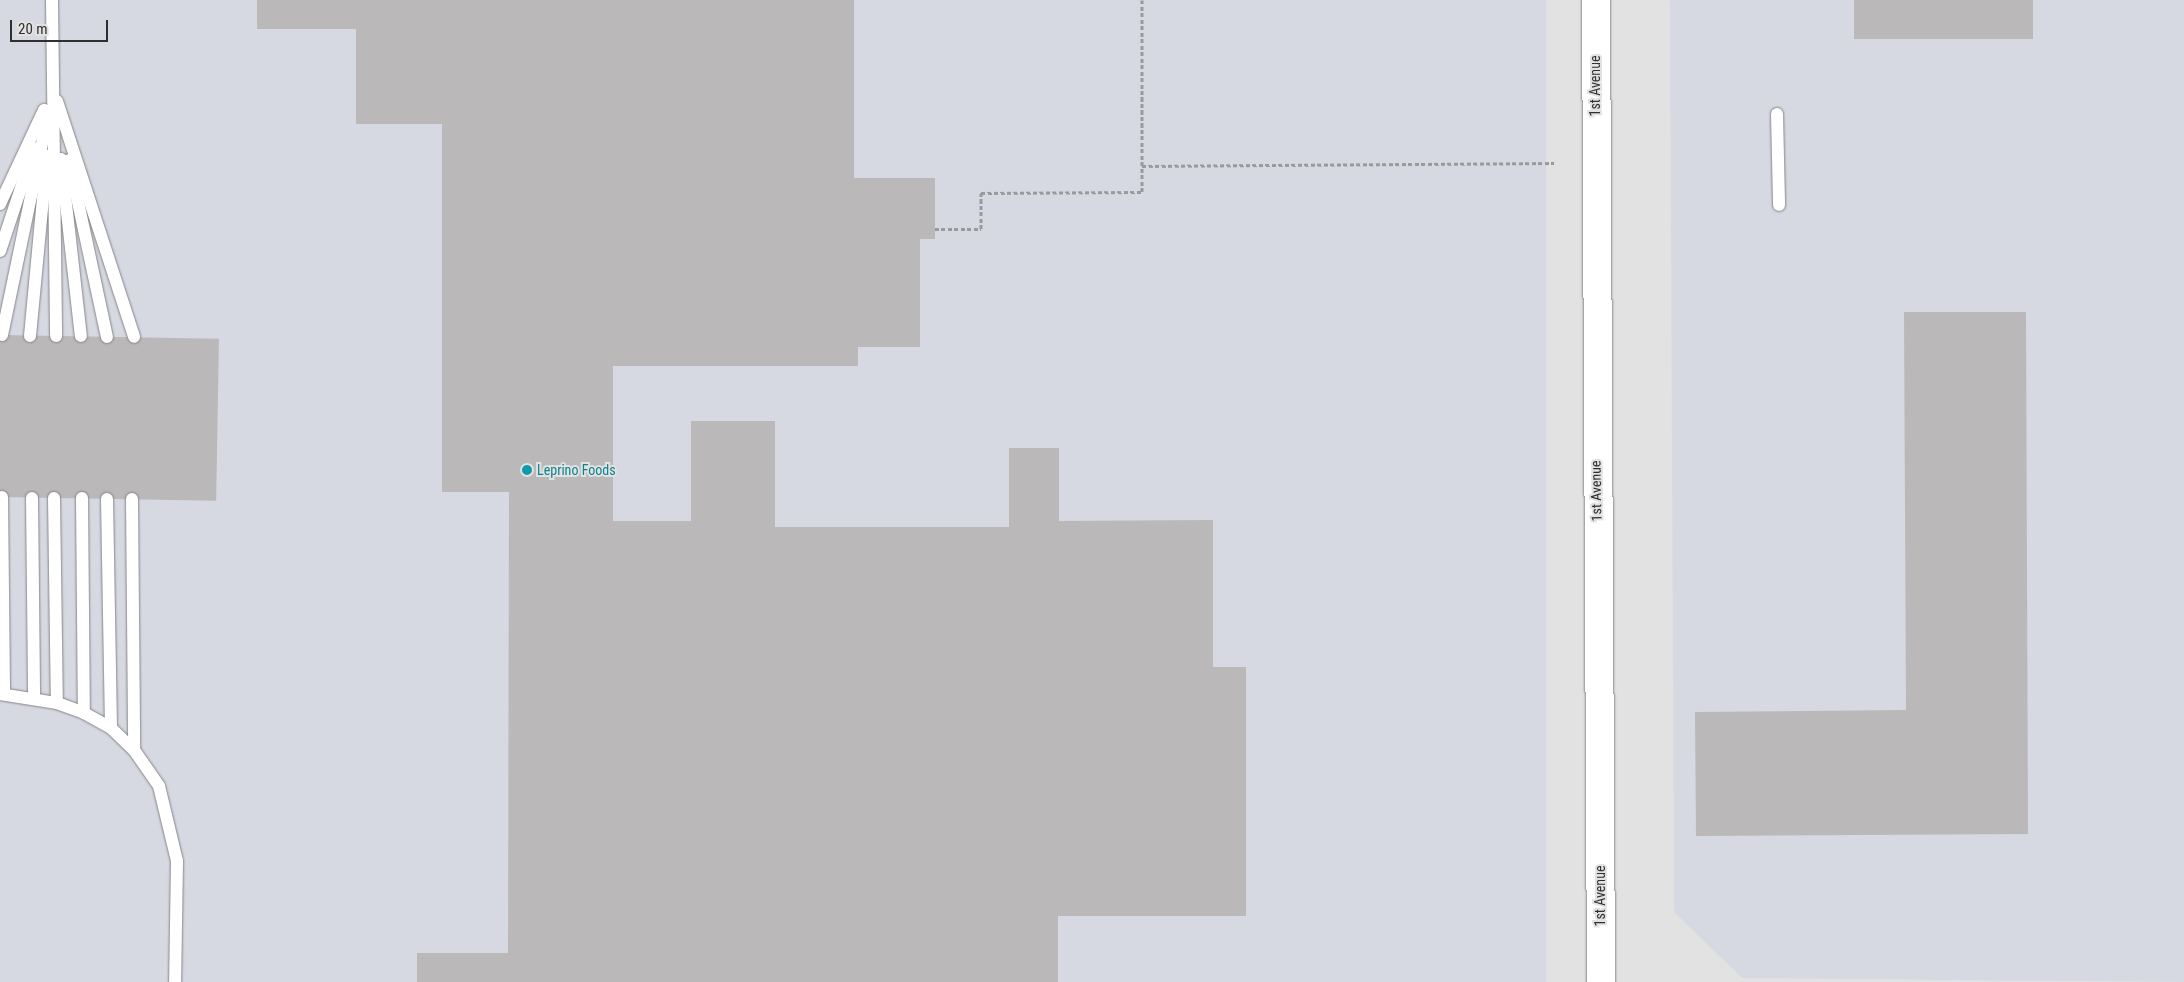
<!DOCTYPE html>
<style>
body{margin:0}
#map{position:relative;width:2184px;height:982px;overflow:hidden;background:#e2e2e3;font-family:"Roboto Condensed",sans-serif}
div>[style]{position:absolute}
.built>*{inset:0;background:#d6d9e2;transform-origin:0 0}
.building>*{inset:0;background:#bab8b8;transform-origin:0 0}
.path>*{height:3px;margin-top:-1.5px;transform-origin:0;background:repeating-linear-gradient(90deg,#9a9a9b 0 4px,transparent 0 6.5px)}
.roads{filter:drop-shadow(0 0 1px #868687) drop-shadow(0 0 1px #868687)}
.service>*{height:12px;margin:-6px;padding:0 6px;transform-origin:6px;border-radius:6px;background:#fff}
.tertiary>*{height:28px;margin:-14px;padding:0 14px;transform-origin:14px;border-radius:14px;background:#fff}
.dots>*{width:14px;height:14px;translate:-50% -50%;box-sizing:border-box;border:2px solid #e2e2e3;border-radius:50%}
span{translate:-50% -50%;white-space:nowrap;text-align:center;line-height:1.15;-webkit-text-stroke:4px #e2e2e3;paint-order:stroke}
.street-label{font-size:14px;color:#2f2f30}
.culture-label{font-size:14px;color:#0d838f}
.left{translate:0 -50%;text-align:left}
.scale{position:absolute;left:10px;top:20px;width:98px;height:22px;box-sizing:border-box;border:2px solid #2f2f30;border-top:0;padding-left:6px;font-size:15px;line-height:18px;white-space:nowrap;color:#2f2f30;-webkit-text-stroke:4px #e2e2e3;paint-order:stroke}
</style>
<div id="map">
<div class="built">
<div style="left:0;top:0;width:1546px;height:982px"></div>
<div style="clip-path:polygon(1670px 0,2184px 0,2184px 982px,1742px 978px,1674px 912px)"></div>
</div>
<div class="building">
<div style="clip-path:polygon(257px 0,854px 0,854px 178px,935px 178px,935px 239px,920px 239px,920px 347px,858px 347px,858px 366px,613px 366px,613px 521px,691px 521px,691px 421px,775px 421px,775px 527px,1009px 527px,1009px 448px,1059px 448px,1059px 521px,1213px 520px,1213px 667px,1246px 667px,1246px 916px,1058px 916px,1058px 982px,417px 982px,417px 953px,508px 953px,509px 492px,442px 492px,442px 124px,356px 124px,356px 29px,257px 29px)"></div>
<div style="left:1854px;top:0;width:179px;height:39px"></div>
<div style="clip-path:polygon(1904px 312px,2026px 312px,2028px 834px,1696px 836px,1695px 712px,1906px 710px)"></div>
<div style="left:0;top:335px;width:219px;height:162px;rotate:1deg"></div>
</div>
<div class="path">
<div style="left:1142px;top:166px;width:412px;rotate:-0.4deg"></div>
<div style="left:935px;top:229px;width:46px"></div>
<div style="left:981px;top:229px;width:36px;rotate:-90deg"></div>
<div style="left:981px;top:193px;width:161px;rotate:-0.4deg"></div>
<div style="left:1142px;top:192px;width:192px;rotate:-90deg"></div>
</div>
<div class="roads">
<div class="service">
<div style="left:52px;top:0;width:336px;rotate:89.3deg"></div>
<div style="left:57px;top:101px;width:248px;rotate:71.9deg"></div>
<div style="left:1777px;top:114px;width:91px;rotate:88.7deg"></div>
<div style="left:61px;top:159px;width:178px;rotate:83.6deg"></div>
<div style="left:69px;top:160px;width:181px;rotate:77.9deg"></div>
<div style="left:0;top:204px;width:104px;rotate:-64.9deg"></div>
<div style="left:0;top:251px;width:108px;rotate:-71.6deg"></div>
<div style="left:2px;top:335px;width:226px;rotate:-78.2deg"></div>
<div style="left:30px;top:336px;width:181px;rotate:-84.6deg"></div>
<div style="left:2px;top:497px;width:197px;rotate:89.4deg"></div>
<div style="left:32px;top:498px;width:200px;rotate:89.4deg"></div>
<div style="left:54px;top:498px;width:205px;rotate:89.2deg"></div>
<div style="left:82px;top:498px;width:215px;rotate:89.5deg"></div>
<div style="left:107px;top:499px;width:229px;rotate:89deg"></div>
<div style="left:132px;top:499px;width:251px;rotate:89.5deg"></div>
<div style="left:0;top:694px;width:58px;rotate:9deg"></div>
<div style="left:57px;top:703px;width:29px;rotate:20deg"></div>
<div style="left:84px;top:713px;width:31px;rotate:29deg"></div>
<div style="left:111px;top:728px;width:32px;rotate:44deg"></div>
<div style="left:134px;top:750px;width:44px;rotate:55.2deg"></div>
<div style="left:159px;top:786px;width:77px;rotate:76.5deg"></div>
<div style="left:177px;top:861px;width:121px;rotate:90.9deg"></div>
</div>
<div class="tertiary">
<div style="left:1596px;top:0;width:982px;rotate:89.71deg"></div>
</div>
</div>
<div class="dots">
<div style="left:527px;top:470px;background:#0f9aa8"></div>
</div>
<div class="street-label">
<span style="left:1595px;top:86px;rotate:-90deg">1st Avenue</span>
<span style="left:1596px;top:491px;rotate:-91deg">1st Avenue</span>
<span style="left:1600px;top:896px;rotate:-90deg">1st Avenue</span>
</div>
<div class="culture-label">
<span class="left" style="left:537px;top:470px">Leprino Foods</span>
</div>
<div class="scale">20 m</div>
</div>
